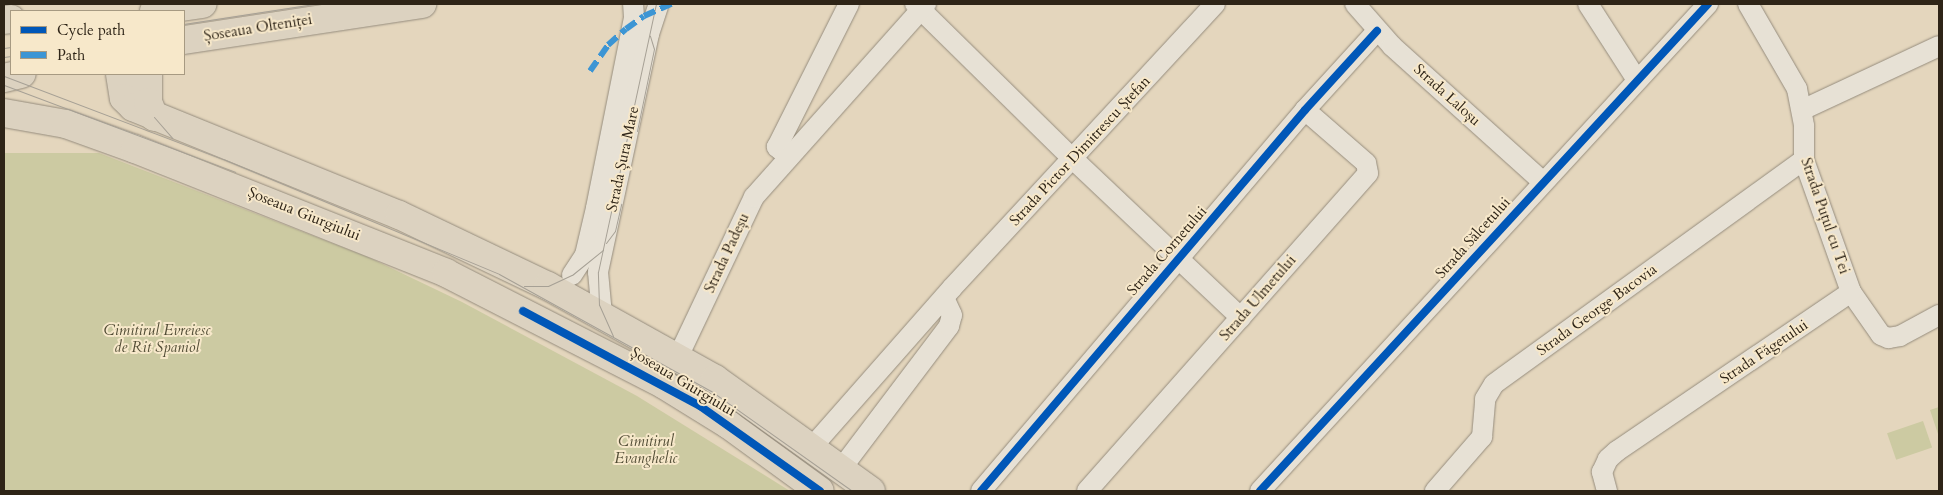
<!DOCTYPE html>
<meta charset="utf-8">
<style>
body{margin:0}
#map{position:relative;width:1943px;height:495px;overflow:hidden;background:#e4d6bd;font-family:Cardo,serif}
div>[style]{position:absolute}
.green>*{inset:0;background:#cccaa2;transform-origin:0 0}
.roads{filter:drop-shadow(0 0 1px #958c7d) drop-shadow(0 0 1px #958c7d)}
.street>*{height:20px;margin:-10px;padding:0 10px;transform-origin:10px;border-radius:10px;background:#e7e1d5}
.primary>*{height:28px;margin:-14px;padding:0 14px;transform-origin:14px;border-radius:14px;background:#dcd2c0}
.tram>*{height:1px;margin:-0.5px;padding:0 0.5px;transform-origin:0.5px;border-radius:0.5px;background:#a6a095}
.quiet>*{height:6px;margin-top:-3px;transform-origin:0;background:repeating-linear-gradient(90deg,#3c95d4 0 12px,transparent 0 18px)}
.cycleway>*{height:8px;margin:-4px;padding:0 4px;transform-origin:4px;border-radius:4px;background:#0057b8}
span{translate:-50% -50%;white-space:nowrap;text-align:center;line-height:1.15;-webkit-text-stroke:4px #f7e8ca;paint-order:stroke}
.street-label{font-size:15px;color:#2e2417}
.park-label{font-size:15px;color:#504b34;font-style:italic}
.frame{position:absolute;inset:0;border:5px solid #2e2417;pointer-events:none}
.legend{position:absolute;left:10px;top:10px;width:175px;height:65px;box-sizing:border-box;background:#f7e8ca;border:1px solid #a79a82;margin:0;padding:6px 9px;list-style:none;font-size:15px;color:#2e2417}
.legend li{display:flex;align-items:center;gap:10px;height:25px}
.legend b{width:25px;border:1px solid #a79a82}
</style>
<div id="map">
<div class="green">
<div style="clip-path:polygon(4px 153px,99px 153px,368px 257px,462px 302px,637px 396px,790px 491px,4px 491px)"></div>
<div style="clip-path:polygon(1939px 407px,1939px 437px,1930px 410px)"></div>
<div style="left:1923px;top:421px;width:28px;height:38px;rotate:71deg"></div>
</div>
<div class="roads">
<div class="street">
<div style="left:915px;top:4px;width:221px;rotate:44.5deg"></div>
<div style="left:1073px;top:159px;width:231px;rotate:43.4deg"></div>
<div style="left:1355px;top:4px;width:56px;rotate:48.6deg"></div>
<div style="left:1392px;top:46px;width:203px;rotate:42deg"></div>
<div style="left:1588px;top:4px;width:90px;rotate:57.2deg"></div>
<div style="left:1748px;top:4px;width:98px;rotate:60deg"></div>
<div style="left:1797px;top:89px;width:38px;rotate:79deg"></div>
<div style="left:1804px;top:126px;width:34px;rotate:90deg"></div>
<div style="left:1804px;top:160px;width:140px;rotate:70.4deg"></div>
<div style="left:1851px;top:292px;width:52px;rotate:55.1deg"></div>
<div style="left:1881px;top:335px;width:8px;rotate:23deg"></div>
<div style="left:1888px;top:338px;width:12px;rotate:-9deg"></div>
<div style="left:1900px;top:336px;width:44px;rotate:-28.3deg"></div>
<div style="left:1802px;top:110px;width:151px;rotate:-25deg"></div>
<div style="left:789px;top:157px;width:16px;rotate:-140deg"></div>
<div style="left:777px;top:147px;width:160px;rotate:-63.3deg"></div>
<div style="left:572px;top:275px;width:24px;rotate:-57deg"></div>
<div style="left:585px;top:255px;width:48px;rotate:-76.8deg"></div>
<div style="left:596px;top:208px;width:195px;rotate:-78.7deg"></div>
<div style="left:634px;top:17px;width:13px;rotate:-94deg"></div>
<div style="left:602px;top:315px;width:43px;rotate:-95.3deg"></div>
<div style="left:598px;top:272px;width:243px;rotate:-77.9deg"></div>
<div style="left:649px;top:34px;width:32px;rotate:-72deg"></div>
<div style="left:678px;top:357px;width:177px;rotate:-64.6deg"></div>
<div style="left:754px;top:197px;width:259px;rotate:-48.3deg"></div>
<div style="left:812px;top:447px;width:212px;rotate:-48.6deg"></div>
<div style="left:952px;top:288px;width:387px;rotate:-47.2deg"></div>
<div style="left:841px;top:469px;width:179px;rotate:-52.9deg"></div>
<div style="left:949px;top:326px;width:11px;rotate:-75deg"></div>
<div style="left:952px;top:315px;width:19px;rotate:-115deg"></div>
<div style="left:981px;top:491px;width:500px;rotate:-49.62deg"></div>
<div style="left:1305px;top:110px;width:107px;rotate:-47.7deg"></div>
<div style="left:1087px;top:491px;width:424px;rotate:-48.5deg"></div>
<div style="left:1368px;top:173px;width:10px;rotate:-101deg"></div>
<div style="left:1366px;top:163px;width:81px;rotate:-139deg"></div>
<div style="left:1260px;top:491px;width:662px;rotate:-47.39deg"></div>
<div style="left:1435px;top:491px;width:72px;rotate:-49deg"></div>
<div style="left:1482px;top:437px;width:38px;rotate:-85deg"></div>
<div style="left:1485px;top:399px;width:17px;rotate:-59deg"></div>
<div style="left:1494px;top:384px;width:382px;rotate:-35.9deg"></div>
<div style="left:1607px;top:491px;width:20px;rotate:-105deg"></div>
<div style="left:1602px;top:472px;width:14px;rotate:-65deg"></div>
<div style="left:1608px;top:459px;width:12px;rotate:-42deg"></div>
<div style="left:1617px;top:451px;width:283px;rotate:-34.2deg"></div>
</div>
<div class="primary">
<div style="left:154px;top:11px;width:49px;rotate:-8.3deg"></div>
<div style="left:4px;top:20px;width:7px;rotate:-8deg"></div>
<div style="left:184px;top:40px;width:241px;rotate:-8.6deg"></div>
<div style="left:120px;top:74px;width:24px;rotate:81deg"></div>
<div style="left:124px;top:98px;width:13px;rotate:45deg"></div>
<div style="left:133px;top:107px;width:287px;rotate:22.1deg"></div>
<div style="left:399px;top:215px;width:165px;rotate:25.5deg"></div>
<div style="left:548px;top:286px;width:191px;rotate:29.1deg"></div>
<div style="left:715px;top:379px;width:192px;rotate:35.7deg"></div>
<div style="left:148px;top:74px;width:28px;rotate:90deg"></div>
<div style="left:148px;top:102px;width:16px;rotate:68deg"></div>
<div style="left:4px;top:78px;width:18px;rotate:-13deg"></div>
<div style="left:4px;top:113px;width:63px;rotate:10.1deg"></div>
<div style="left:66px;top:124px;width:73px;rotate:19.9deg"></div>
<div style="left:135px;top:149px;width:335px;rotate:21.7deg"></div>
<div style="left:446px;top:273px;width:244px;rotate:27.1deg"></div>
<div style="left:663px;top:384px;width:78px;rotate:31.8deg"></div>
<div style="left:729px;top:425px;width:112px;rotate:36deg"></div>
</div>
</div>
<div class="tram">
<div style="left:184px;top:24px;width:131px;rotate:-8.8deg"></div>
<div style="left:4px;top:48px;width:7px;rotate:-8deg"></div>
<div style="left:4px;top:57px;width:7px;rotate:-8deg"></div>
<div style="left:4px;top:76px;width:234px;rotate:20.8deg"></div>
<div style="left:223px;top:159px;width:299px;rotate:22.6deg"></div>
<div style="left:499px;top:274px;width:242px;rotate:28.9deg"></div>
<div style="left:711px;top:391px;width:173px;rotate:35.3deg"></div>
<div style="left:4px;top:85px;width:247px;rotate:20.6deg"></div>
<div style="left:154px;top:117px;width:28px;rotate:49deg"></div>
<div style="left:637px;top:131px;width:84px;rotate:-78.3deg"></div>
<div style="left:654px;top:49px;width:14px;rotate:-107deg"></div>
<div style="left:606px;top:243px;width:15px;rotate:-53deg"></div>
<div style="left:615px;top:231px;width:28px;rotate:-77deg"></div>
<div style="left:524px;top:286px;width:24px"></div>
<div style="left:548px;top:286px;width:26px;rotate:-25deg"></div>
<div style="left:572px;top:275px;width:40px;rotate:-39deg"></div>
<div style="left:613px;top:336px;width:34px;rotate:-114deg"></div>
<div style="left:599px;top:305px;width:33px;rotate:-92deg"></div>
<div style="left:598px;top:272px;width:274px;rotate:-77.8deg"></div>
</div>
<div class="quiet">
<div style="left:590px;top:71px;width:32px;rotate:-55deg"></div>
<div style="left:608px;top:45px;width:24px;rotate:-42deg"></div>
<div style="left:626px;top:29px;width:22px;rotate:-36deg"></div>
<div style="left:644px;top:16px;width:30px;rotate:-24deg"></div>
</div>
<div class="cycleway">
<div style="left:523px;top:311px;width:201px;rotate:28.2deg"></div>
<div style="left:700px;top:406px;width:147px;rotate:35.3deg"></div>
<div style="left:981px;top:491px;width:500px;rotate:-49.62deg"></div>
<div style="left:1305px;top:110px;width:107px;rotate:-47.7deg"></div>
<div style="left:1260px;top:491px;width:662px;rotate:-47.39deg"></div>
</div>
<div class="street-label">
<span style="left:258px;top:28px;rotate:-9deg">Șoseaua Olteniței</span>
<span style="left:1447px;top:95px;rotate:42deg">Strada Laloșu</span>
<span style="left:1080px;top:151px;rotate:-47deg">Strada Pictor Dimitrescu Ștefan</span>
<span style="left:623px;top:159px;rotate:-78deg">Strada Șura Mare</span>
<span style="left:304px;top:214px;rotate:22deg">Șoseaua Giurgiului</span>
<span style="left:1825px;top:216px;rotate:71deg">Strada Puțul cu Tei</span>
<span style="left:1473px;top:238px;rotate:-48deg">Strada Sălcetului</span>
<span style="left:1167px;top:251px;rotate:-49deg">Strada Cornetului</span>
<span style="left:727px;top:253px;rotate:-65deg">Strada Padeșu</span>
<span style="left:1258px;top:298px;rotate:-49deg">Strada Ulmetului</span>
<span style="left:1597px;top:310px;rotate:-36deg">Strada George Bacovia</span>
<span style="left:1764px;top:352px;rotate:-34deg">Strada Făgetului</span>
<span style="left:683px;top:382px;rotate:31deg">Șoseaua Giurgiului</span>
</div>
<div class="park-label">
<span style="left:157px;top:339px">Cimitirul Evreiesc<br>de Rit Spaniol</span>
<span style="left:646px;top:450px">Cimitirul<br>Evanghelic</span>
</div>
<div class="frame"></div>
<ul class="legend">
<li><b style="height:6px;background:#0057b8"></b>Cycle path</li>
<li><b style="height:6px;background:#3c95d4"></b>Path</li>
</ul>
</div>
